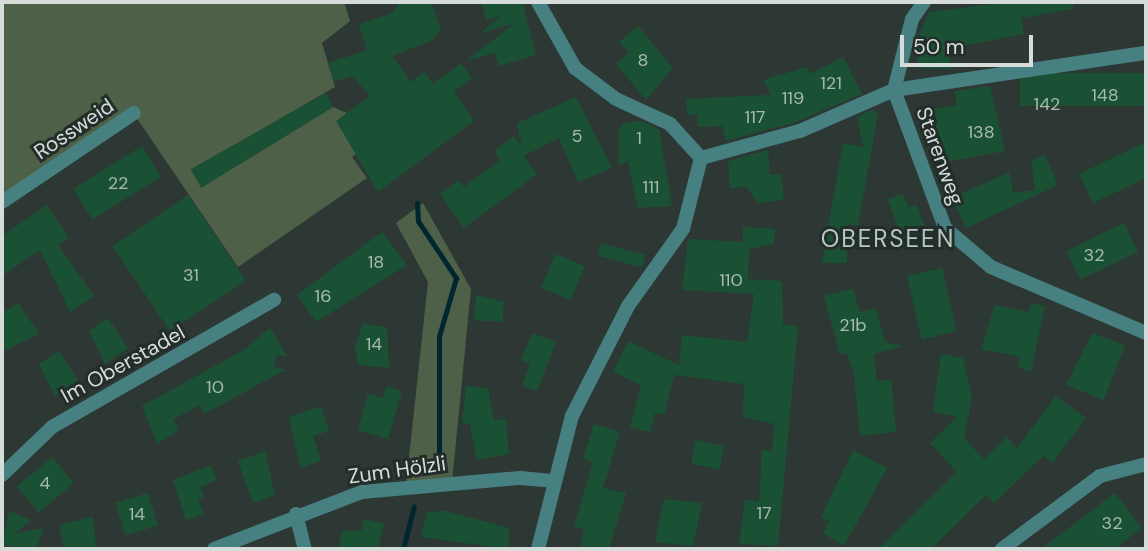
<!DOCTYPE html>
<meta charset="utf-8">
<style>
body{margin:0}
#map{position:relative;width:1148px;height:551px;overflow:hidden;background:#2d3835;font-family:"DM Sans",sans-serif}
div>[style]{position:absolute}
.green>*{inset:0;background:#4e6148}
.stream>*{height:5px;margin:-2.5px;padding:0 2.5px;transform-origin:2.5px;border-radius:2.5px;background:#00262f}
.building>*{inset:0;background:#1a5135;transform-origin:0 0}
.street>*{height:14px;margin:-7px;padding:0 7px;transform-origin:7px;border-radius:7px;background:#468081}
span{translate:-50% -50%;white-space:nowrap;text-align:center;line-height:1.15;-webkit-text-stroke:6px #232e2b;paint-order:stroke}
.number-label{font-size:18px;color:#a7b9b1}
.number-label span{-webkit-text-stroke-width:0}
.street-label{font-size:21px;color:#d6dcda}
.quarter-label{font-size:24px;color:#b9c7c3;letter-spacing:2px}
.frame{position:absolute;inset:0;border:4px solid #d6dcda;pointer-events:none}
.scale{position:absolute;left:900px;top:35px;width:133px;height:32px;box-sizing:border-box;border:4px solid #d6dcda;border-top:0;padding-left:9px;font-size:21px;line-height:24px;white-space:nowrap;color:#d6dcda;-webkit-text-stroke:5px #232e2b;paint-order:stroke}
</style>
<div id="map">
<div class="green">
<div style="clip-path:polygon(2px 2px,344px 2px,350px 21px,322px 43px,335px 87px,191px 170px,202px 187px,333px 107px,347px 113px,359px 152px,352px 157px,367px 178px,238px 267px,134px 114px,2px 202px)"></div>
<div style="clip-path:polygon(423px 203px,471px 289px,452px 482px,406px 485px,428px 282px,396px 223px)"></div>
</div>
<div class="stream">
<div style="left:417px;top:203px;width:18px;rotate:87deg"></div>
<div style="left:418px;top:221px;width:69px;rotate:56.3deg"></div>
<div style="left:456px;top:278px;width:60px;rotate:106.3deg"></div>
<div style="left:439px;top:336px;width:131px;rotate:90deg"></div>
<div style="left:403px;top:549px;width:44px;rotate:-75.7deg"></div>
</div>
<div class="building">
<div style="clip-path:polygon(400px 2px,431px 2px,441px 29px,433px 40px,392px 56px,411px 82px,424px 72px,433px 84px,461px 63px,472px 78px,454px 92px,474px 121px,378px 192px,336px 121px,370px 96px,352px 76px,334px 82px,328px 63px,367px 50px,359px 24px,393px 13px)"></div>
<div style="clip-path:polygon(481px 2px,528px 2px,523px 6px,536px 55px,499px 66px,495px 53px,466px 61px,514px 24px,480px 33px,501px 16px,486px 20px)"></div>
<div style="clip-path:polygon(1010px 2px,1073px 2px,1073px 9px,1021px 18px,1024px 34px,948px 49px,952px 69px,919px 68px,915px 45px,929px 12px)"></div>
<div style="clip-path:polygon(638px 26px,673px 68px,646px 100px,616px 64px,629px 53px,619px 42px)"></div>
<div style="clip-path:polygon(843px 57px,862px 94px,793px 123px,726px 141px,722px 126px,698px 127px,697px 114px,687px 115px,686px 99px,771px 95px,763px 80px,807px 67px,810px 74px)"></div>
<div style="left:1146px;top:73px;width:33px;height:126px;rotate:90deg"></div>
<div style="clip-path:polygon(990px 86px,1005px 151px,934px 164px,915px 112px,957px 105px,955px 91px)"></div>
<div style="clip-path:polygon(326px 93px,333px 107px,201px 188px,191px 169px)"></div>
<div style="clip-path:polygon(576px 97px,612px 168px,578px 182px,559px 138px,524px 156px,537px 174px,464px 228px,440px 194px,459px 180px,464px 187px,500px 160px,494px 151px,514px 136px,522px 148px,517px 123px)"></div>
<div style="clip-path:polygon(872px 110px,878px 113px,858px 226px,848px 224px,847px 263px,822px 263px,843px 143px,863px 147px,857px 117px)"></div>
<div style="clip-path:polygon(641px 121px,659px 129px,672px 206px,638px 208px,628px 161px,619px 165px,618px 131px,623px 123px)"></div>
<div style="clip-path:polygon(1146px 142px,1146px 178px,1093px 203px,1079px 174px)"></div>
<div style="left:142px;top:146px;width:36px;height:81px;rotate:58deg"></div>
<div style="clip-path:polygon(768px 150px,770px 175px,781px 174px,784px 200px,757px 203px,747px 187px,730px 188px,728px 161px)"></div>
<div style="clip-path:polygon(1045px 155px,1058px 185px,966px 228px,952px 198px,1009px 172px,1013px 193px,1035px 190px,1031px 161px)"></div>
<div style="clip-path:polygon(903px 194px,909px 207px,917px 205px,929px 241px,905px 249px,888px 199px)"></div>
<div style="left:188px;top:195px;width:103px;height:91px;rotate:56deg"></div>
<div style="clip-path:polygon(47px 205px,69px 238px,58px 245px,94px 296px,70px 312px,40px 250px,2px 276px,2px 236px)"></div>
<div style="left:1124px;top:223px;width:32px;height:64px;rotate:64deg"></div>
<div style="clip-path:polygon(743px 227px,775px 229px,774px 244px,749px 249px,748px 279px,782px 281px,783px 325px,798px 326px,778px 546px,739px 544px,745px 500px,759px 501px,762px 450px,772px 451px,774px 424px,743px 417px,744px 384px,674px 375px,664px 415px,655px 413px,650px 432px,630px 427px,641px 385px,613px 372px,628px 341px,679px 365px,682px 335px,747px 342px,754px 294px,682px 290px,688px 239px,743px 242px)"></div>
<div style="clip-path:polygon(382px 232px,407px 265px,316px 322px,297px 295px)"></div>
<div style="left:601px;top:243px;width:46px;height:13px;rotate:15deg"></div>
<div style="left:555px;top:254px;width:32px;height:37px;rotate:22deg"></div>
<div style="left:942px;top:268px;width:65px;height:36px;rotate:77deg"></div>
<div style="clip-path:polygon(853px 289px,860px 312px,876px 308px,885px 342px,903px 346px,874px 354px,877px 381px,891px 380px,896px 432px,860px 436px,854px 374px,847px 353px,840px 355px,824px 296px)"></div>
<div style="clip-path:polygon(476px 295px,504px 302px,502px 322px,474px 320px)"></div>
<div style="clip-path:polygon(18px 303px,39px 334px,2px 352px,2px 313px)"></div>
<div style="clip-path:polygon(1031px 303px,1045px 306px,1031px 372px,1018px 367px,1020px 357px,981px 349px,995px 305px,1029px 312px)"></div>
<div style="clip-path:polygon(108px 318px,128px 348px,105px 364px,89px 331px)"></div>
<div style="clip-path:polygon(363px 324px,387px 327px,389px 368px,358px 365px,355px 346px)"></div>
<div style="clip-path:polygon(270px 328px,288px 357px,276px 355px,274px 367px,285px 370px,204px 414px,199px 405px,173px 420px,179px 430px,157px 444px,142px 406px,244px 350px)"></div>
<div style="clip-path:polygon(532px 333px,556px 342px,537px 391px,522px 386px,530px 364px,521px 360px)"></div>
<div style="clip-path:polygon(1092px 333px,1125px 345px,1104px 400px,1066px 385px)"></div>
<div style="clip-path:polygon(59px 351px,78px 380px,55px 396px,39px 364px)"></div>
<div style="clip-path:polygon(941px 354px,963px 358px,972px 398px,964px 438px,984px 459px,1007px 437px,1017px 448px,1056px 396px,1086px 418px,1052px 463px,1043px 456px,994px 503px,986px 495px,931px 549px,878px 549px,957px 472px,930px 443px,957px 417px,933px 412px)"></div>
<div style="clip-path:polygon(386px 386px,402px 391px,388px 439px,358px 430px,368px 394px,383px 398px)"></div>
<div style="clip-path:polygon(466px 386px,488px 388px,494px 420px,506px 419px,509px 454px,477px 460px,470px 424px,462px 423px)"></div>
<div style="clip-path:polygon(321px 406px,329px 431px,313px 436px,321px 461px,300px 468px,289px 417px)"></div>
<div style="clip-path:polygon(594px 424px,620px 432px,603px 488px,626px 493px,609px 549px,580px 549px,584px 529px,574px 527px,593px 462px,583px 459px)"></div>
<div style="left:696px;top:440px;width:29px;height:24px;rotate:12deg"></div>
<div style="clip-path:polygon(853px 450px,887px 468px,844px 546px,823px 533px,829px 521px,821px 517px)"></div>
<div style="clip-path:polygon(265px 451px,275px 495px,253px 503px,238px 461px)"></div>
<div style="left:52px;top:457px;width:34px;height:46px;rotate:50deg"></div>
<div style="clip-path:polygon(211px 465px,217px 480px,200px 487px,204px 497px,198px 499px,204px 514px,186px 520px,173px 480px)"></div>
<div style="left:148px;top:493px;width:34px;height:34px;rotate:73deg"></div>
<div style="clip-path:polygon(1115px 493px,1142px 528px,1114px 549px,1041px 549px)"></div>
<div style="clip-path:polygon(664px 499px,702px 503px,693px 546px,655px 542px)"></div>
<div style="clip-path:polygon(9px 511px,31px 520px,14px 534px,44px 528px,36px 549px,2px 545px)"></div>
<div style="clip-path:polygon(446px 511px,509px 528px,509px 549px,421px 537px,427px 512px)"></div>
<div style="clip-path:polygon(93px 517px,96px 546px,103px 549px,64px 549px,59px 525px)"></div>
<div style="clip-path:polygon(364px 519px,384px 524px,378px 549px,338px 549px,342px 531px,361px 531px)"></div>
</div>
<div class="street">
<div style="left:538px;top:2px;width:76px;rotate:60.7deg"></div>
<div style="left:575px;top:68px;width:51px;rotate:37.1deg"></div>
<div style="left:616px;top:99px;width:60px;rotate:24.8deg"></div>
<div style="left:670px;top:124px;width:46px;rotate:47.6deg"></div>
<div style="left:924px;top:2px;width:21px;rotate:125deg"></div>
<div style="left:912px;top:19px;width:73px;rotate:104.2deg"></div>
<div style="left:894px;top:90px;width:147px;rotate:69.7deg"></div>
<div style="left:945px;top:228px;width:60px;rotate:40.3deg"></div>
<div style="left:991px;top:267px;width:168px;rotate:23.1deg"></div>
<div style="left:701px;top:158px;width:103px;rotate:-15.3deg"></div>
<div style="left:800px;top:131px;width:103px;rotate:-23.6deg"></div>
<div style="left:894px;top:90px;width:255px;rotate:-8.4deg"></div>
<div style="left:2px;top:202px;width:159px;rotate:-34deg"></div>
<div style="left:2px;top:475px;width:69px;rotate:-43.8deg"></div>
<div style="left:52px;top:427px;width:256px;rotate:-29.8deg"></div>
<div style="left:296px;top:514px;width:36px;rotate:76deg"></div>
<div style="left:214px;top:549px;width:159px;rotate:-21.1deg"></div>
<div style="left:362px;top:492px;width:159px;rotate:-5.1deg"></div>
<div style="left:520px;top:478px;width:33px;rotate:5deg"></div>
<div style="left:538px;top:549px;width:137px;rotate:-75.7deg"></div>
<div style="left:572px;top:416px;width:123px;rotate:-63deg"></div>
<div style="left:628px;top:306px;width:95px;rotate:-54.5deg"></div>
<div style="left:683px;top:229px;width:73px;rotate:-75.8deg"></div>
<div style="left:1002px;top:549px;width:122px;rotate:-36.7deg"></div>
<div style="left:1100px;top:476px;width:48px;rotate:-14.6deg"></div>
</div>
<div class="number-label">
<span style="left:643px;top:60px">8</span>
<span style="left:831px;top:83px">121</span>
<span style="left:1105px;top:95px">148</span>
<span style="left:793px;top:98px">119</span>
<span style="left:1047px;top:104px">142</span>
<span style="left:755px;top:117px">117</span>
<span style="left:981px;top:132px">138</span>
<span style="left:577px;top:136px">5</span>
<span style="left:639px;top:138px">1</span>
<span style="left:118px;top:183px">22</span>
<span style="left:651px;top:187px">111</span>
<span style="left:1094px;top:255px">32</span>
<span style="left:376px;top:262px">18</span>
<span style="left:191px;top:275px">31</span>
<span style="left:731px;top:280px">110</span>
<span style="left:323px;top:296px">16</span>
<span style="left:853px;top:325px">21b</span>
<span style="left:374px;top:344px">14</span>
<span style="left:215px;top:387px">10</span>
<span style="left:45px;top:483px">4</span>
<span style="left:764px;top:513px">17</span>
<span style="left:137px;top:514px">14</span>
<span style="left:1112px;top:523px">32</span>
</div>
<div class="street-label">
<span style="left:74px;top:129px;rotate:-34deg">Rossweid</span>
<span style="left:940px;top:156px;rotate:70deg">Starenweg</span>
<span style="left:123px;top:364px;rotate:-29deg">Im Oberstadel</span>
<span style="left:397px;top:470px;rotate:-8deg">Zum Hölzli</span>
</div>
<div class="quarter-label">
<span style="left:888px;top:239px">OBERSEEN</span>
</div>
<div class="frame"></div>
<div class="scale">50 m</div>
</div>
